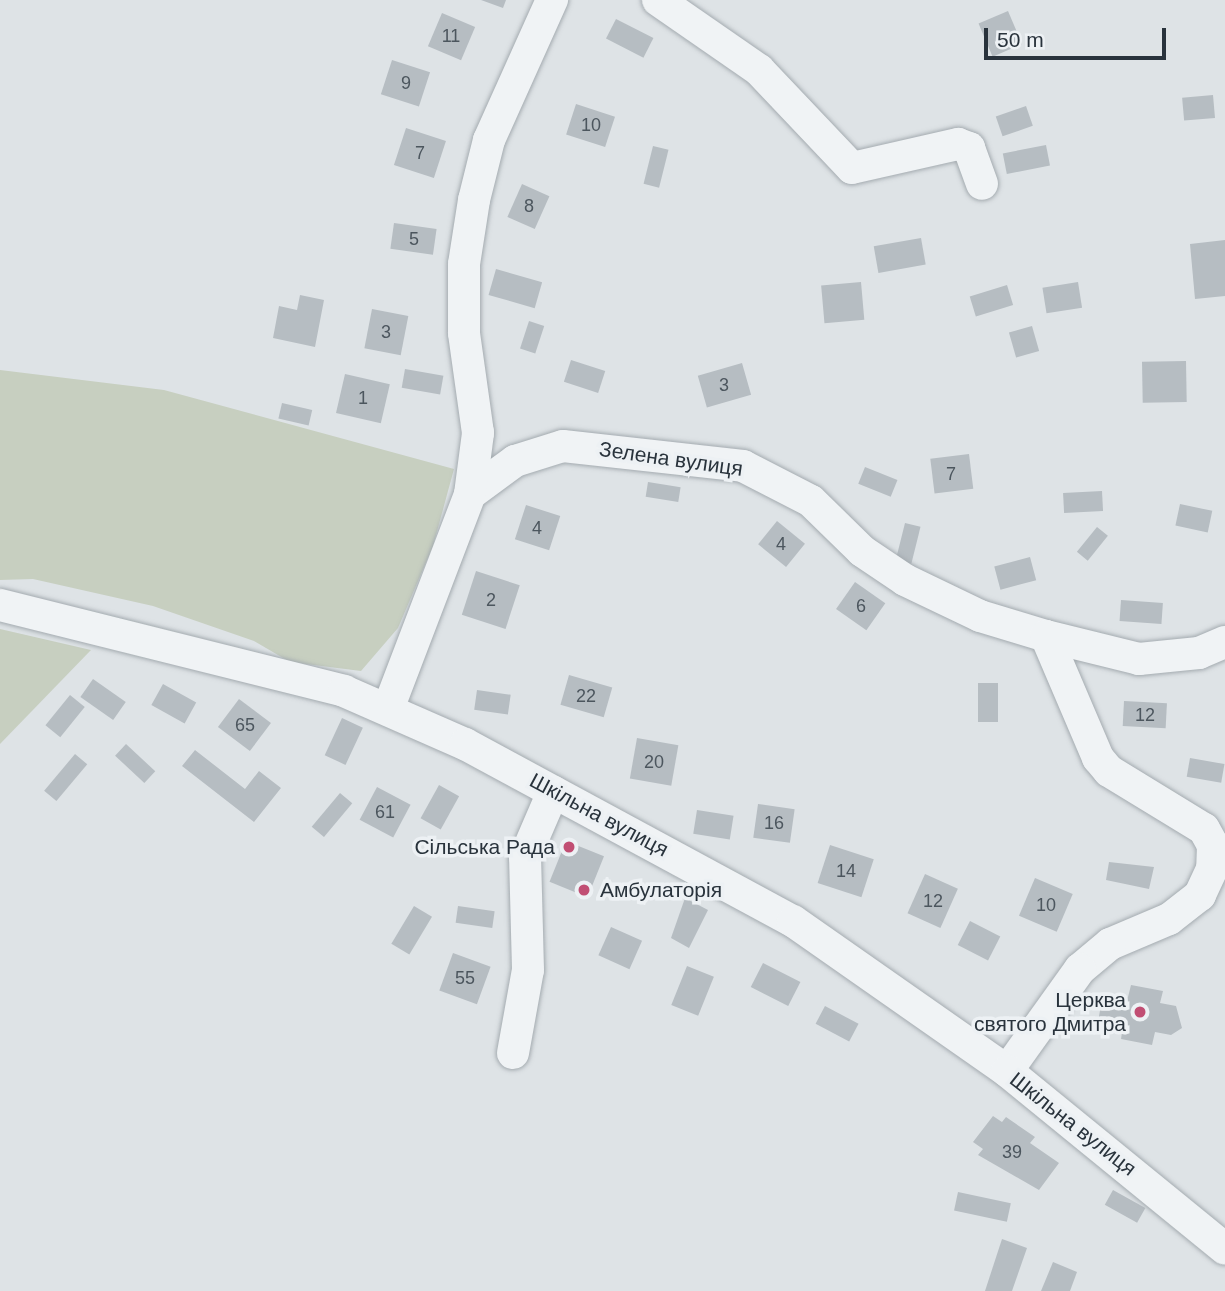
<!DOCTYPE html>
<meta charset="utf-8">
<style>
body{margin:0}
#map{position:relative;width:1225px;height:1291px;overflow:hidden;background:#dee3e6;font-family:Arial,sans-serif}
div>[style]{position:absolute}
.green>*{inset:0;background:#c7cfc0}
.building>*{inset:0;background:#b6bdc2;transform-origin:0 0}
.roads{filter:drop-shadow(0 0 2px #a4abb0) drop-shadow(0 0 2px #a4abb0)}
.minor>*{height:32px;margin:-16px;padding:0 16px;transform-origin:16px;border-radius:16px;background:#f0f3f5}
.dots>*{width:19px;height:19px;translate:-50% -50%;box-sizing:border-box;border:4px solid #edf1f4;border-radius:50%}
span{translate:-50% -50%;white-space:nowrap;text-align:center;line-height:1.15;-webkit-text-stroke:7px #edf1f4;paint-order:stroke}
.number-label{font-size:18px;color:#4c565e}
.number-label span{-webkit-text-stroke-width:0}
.street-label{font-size:21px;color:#29333c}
.poi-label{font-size:21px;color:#29333c}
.right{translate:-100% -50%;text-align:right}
.left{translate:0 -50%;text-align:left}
.scale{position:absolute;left:984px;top:28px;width:182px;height:32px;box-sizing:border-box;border:4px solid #29333c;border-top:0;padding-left:9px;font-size:21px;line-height:24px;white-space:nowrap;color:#29333c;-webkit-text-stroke:5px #edf1f4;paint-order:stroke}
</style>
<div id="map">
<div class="green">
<div style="clip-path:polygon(0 370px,164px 390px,454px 469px,433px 546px,398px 628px,361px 671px,290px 662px,254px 641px,153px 606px,33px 579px,0 580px)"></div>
<div style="clip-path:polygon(0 629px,91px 650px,0 744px)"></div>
</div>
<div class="building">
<div style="clip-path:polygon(481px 0,506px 0,503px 8px)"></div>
<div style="left:1008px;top:11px;width:36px;height:32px;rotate:67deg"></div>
<div style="left:442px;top:13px;width:36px;height:36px;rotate:23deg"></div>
<div style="left:616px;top:19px;width:42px;height:22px;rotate:27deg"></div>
<div style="left:392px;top:60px;width:40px;height:36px;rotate:18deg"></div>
<div style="left:1213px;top:95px;width:23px;height:31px;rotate:85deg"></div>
<div style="left:576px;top:104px;width:41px;height:32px;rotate:18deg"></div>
<div style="left:1026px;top:106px;width:21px;height:32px;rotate:71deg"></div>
<div style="left:406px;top:128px;width:42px;height:39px;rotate:18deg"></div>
<div style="left:1046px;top:145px;width:21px;height:44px;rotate:79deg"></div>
<div style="left:653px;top:146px;width:16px;height:39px;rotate:14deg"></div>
<div style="left:522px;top:184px;width:30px;height:36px;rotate:24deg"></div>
<div style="left:394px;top:223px;width:43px;height:26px;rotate:8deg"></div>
<div style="left:921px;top:238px;width:27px;height:48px;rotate:80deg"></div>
<div style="clip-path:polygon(1225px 240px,1225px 296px,1195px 299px,1190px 244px)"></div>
<div style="left:496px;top:269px;width:48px;height:27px;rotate:16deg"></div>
<div style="left:861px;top:282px;width:38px;height:40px;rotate:85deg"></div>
<div style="left:1078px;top:282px;width:26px;height:36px;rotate:81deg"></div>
<div style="left:1007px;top:285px;width:21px;height:39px;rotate:73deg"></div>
<div style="clip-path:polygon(300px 295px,324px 300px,315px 347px,273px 338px,279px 306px,297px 310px)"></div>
<div style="left:372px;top:309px;width:37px;height:40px;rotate:11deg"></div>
<div style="left:529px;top:321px;width:16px;height:29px;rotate:18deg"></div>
<div style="left:1032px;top:326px;width:26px;height:24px;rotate:74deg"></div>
<div style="left:571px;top:360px;width:36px;height:23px;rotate:18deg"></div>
<div style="left:1186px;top:361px;width:41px;height:44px;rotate:89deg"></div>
<div style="left:742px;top:363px;width:33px;height:46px;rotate:74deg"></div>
<div style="left:405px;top:369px;width:39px;height:19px;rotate:10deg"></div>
<div style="left:345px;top:374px;width:46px;height:40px;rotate:13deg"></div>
<div style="left:282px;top:403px;width:31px;height:16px;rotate:13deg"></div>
<div style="left:969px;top:454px;width:35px;height:39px;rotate:83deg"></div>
<div style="left:865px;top:467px;width:35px;height:18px;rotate:22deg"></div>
<div style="left:648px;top:482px;width:33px;height:15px;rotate:9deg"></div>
<div style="left:1102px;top:491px;width:20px;height:39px;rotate:87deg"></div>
<div style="left:1180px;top:504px;width:33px;height:22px;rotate:12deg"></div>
<div style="left:526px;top:505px;width:36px;height:36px;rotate:18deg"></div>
<div style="left:777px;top:521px;width:36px;height:30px;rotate:39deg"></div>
<div style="left:905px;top:523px;width:16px;height:38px;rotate:14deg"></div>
<div style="left:1097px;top:527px;width:14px;height:32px;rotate:39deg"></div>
<div style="left:1030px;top:557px;width:24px;height:37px;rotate:75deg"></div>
<div style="left:476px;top:571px;width:46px;height:46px;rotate:18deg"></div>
<div style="left:855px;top:582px;width:37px;height:33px;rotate:35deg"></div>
<div style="left:1121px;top:600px;width:42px;height:21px;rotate:4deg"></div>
<div style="left:569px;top:675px;width:45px;height:31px;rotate:16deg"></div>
<div style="left:93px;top:679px;width:40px;height:22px;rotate:35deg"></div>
<div style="left:978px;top:683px;width:20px;height:39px"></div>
<div style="left:163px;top:684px;width:38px;height:24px;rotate:29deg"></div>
<div style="left:477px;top:690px;width:34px;height:20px;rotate:8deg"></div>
<div style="left:70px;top:695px;width:19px;height:39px;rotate:39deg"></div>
<div style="left:239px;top:699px;width:40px;height:35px;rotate:37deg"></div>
<div style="left:1124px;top:701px;width:43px;height:25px;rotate:3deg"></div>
<div style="left:342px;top:718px;width:23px;height:41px;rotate:25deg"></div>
<div style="left:637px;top:738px;width:42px;height:41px;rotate:10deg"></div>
<div style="left:126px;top:744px;width:40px;height:16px;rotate:43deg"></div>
<div style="clip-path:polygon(195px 750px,245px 789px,259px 771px,281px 788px,254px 822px,182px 766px)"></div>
<div style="left:75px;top:754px;width:16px;height:48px;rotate:40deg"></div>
<div style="left:1190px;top:758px;width:35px;height:19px;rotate:10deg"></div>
<div style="left:439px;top:785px;width:23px;height:38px;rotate:29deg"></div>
<div style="left:377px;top:787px;width:38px;height:37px;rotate:28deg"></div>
<div style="left:340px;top:793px;width:16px;height:44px;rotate:40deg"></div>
<div style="left:758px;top:804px;width:37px;height:34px;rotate:8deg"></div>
<div style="left:697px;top:810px;width:37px;height:24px;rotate:9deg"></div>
<div style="left:566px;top:841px;width:41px;height:44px;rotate:22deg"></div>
<div style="left:830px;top:845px;width:46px;height:40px;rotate:18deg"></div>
<div style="clip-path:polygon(1109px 862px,1154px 867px,1149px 889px,1106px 880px)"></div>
<div style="left:925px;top:874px;width:36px;height:43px;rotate:24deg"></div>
<div style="left:1035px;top:878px;width:41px;height:41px;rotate:23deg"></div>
<div style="clip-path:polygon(685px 898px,708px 910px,689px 948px,671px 938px)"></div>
<div style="left:414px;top:906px;width:21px;height:44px;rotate:31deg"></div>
<div style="left:458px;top:906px;width:37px;height:17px;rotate:8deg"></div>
<div style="left:970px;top:921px;width:34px;height:27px;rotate:27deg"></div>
<div style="left:611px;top:927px;width:34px;height:31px;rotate:24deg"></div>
<div style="left:453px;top:953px;width:40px;height:40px;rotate:20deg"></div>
<div style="left:763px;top:963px;width:42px;height:27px;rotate:27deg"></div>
<div style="left:687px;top:966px;width:29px;height:42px;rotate:22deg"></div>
<div style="clip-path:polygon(1131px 985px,1163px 991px,1160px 1003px,1176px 1006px,1182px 1028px,1171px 1035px,1155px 1032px,1152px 1045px,1121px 1039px,1123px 1026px,1098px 1022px,1103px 993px,1128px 997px)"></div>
<div style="left:825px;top:1006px;width:38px;height:20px;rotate:28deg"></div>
<div style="clip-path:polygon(993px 1116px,1002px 1122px,1006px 1117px,1035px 1137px,1030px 1143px,1059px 1163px,1039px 1190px,978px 1155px,983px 1149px,973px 1142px)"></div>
<div style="left:1113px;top:1190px;width:37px;height:17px;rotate:29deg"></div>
<div style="left:958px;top:1192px;width:54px;height:19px;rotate:12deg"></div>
<div style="clip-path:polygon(1002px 1239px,1027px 1248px,1012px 1291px,985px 1291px)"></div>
<div style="clip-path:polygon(1053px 1262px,1077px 1272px,1070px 1291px,1041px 1291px)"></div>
</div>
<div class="roads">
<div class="minor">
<div style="left:658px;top:0;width:123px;rotate:34.7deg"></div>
<div style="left:759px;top:70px;width:135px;rotate:46.5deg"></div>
<div style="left:852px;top:168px;width:109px;rotate:-12.8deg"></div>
<div style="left:958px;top:144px;width:12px;rotate:20deg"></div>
<div style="left:969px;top:148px;width:38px;rotate:70deg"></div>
<div style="left:470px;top:494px;width:56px;rotate:-36.3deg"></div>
<div style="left:515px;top:461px;width:50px;rotate:-17.4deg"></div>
<div style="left:563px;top:446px;width:181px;rotate:6.3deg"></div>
<div style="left:743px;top:466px;width:76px;rotate:27.2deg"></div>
<div style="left:811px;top:501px;width:71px;rotate:44.4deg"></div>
<div style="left:862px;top:551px;width:52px;rotate:34deg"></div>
<div style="left:905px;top:580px;width:83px;rotate:25.6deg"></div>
<div style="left:980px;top:616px;width:69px;rotate:16.9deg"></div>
<div style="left:1046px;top:636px;width:133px;rotate:66.9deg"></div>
<div style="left:1098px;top:758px;width:17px;rotate:50deg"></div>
<div style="left:1109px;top:771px;width:111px;rotate:31.4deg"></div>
<div style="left:1204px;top:829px;width:18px;rotate:61deg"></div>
<div style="left:1213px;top:845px;width:24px;rotate:92deg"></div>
<div style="left:1212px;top:869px;width:29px;rotate:115deg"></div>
<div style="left:1200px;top:895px;width:39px;rotate:142deg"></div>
<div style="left:1169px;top:919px;width:64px;rotate:157deg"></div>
<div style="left:1110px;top:944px;width:39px;rotate:140deg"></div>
<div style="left:1080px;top:969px;width:125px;rotate:125.6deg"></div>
<div style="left:0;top:605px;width:355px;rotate:14deg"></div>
<div style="left:344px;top:691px;width:132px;rotate:23.7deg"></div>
<div style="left:465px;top:744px;width:373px;rotate:28.4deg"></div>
<div style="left:793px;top:921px;width:261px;rotate:35deg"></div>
<div style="left:1007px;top:1071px;width:281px;rotate:39.2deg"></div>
<div style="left:1046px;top:636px;width:96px;rotate:13.9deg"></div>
<div style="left:1139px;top:659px;width:60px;rotate:-5.7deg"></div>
<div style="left:1199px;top:653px;width:28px;rotate:-23deg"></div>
<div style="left:388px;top:709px;width:230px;rotate:-69.1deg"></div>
<div style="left:470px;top:494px;width:62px;rotate:-82.5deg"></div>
<div style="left:478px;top:433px;width:101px;rotate:-98deg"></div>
<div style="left:464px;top:333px;width:69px;rotate:-90deg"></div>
<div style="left:464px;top:264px;width:65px;rotate:-81.1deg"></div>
<div style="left:474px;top:200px;width:62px;rotate:-76deg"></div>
<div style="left:489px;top:140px;width:154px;rotate:-65.8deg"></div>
<div style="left:513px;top:1053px;width:84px;rotate:-79.8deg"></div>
<div style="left:528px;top:970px;width:113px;rotate:-91.5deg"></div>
<div style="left:525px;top:857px;width:71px;rotate:-66.7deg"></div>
</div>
</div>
<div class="dots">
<div style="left:569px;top:847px;background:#c14e73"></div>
<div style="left:584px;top:890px;background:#c14e73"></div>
<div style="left:1140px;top:1012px;background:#c14e73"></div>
</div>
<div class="number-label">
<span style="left:451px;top:36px">11</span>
<span style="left:406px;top:83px">9</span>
<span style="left:591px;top:125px">10</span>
<span style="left:420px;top:153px">7</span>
<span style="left:529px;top:206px">8</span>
<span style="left:414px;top:239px">5</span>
<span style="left:386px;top:332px">3</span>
<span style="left:724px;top:385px">3</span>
<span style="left:363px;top:398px">1</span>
<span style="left:951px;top:474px">7</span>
<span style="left:537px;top:528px">4</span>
<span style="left:781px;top:544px">4</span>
<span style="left:491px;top:600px">2</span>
<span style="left:861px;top:606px">6</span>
<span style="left:586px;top:696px">22</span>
<span style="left:1145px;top:715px">12</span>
<span style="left:245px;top:725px">65</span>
<span style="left:654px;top:762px">20</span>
<span style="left:385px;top:812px">61</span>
<span style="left:774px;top:823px">16</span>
<span style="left:846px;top:871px">14</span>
<span style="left:933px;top:901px">12</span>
<span style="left:1046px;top:905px">10</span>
<span style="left:465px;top:978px">55</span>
<span style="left:1012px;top:1152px">39</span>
</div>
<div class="street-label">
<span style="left:671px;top:459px;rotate:8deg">Зелена вулиця</span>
<span style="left:599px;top:815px;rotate:28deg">Шкільна вулиця</span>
<span style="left:1073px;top:1124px;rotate:38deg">Шкільна вулиця</span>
</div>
<div class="poi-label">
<span class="right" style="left:555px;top:847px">Сільська Рада</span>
<span class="left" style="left:600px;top:890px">Амбулаторія</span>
<span class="right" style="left:1126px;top:1012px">Церква<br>святого Дмитра</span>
</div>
<div class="scale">50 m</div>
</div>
